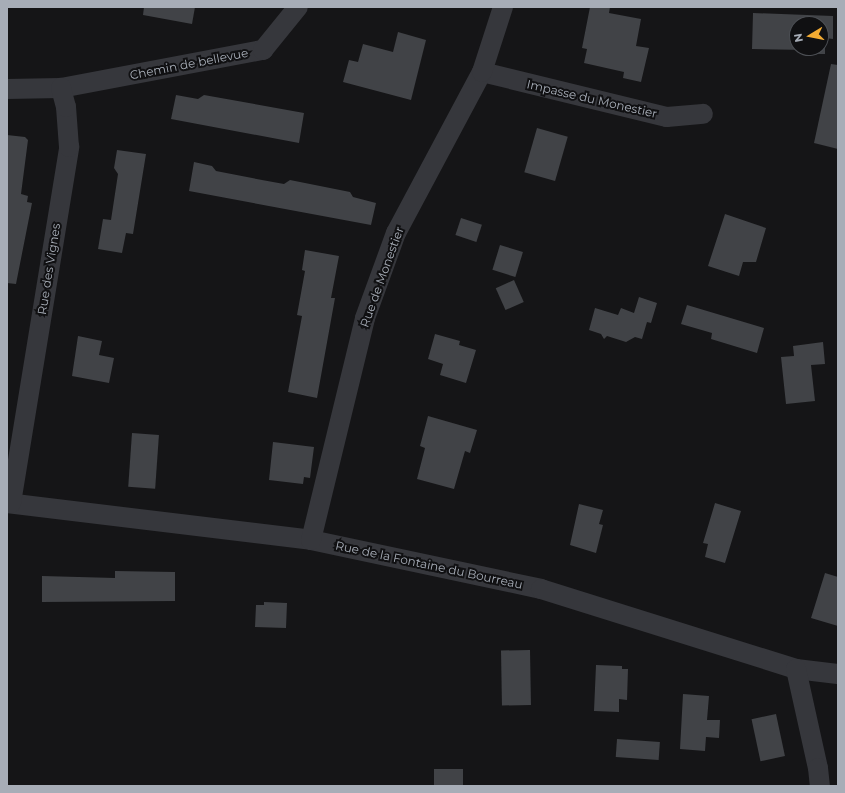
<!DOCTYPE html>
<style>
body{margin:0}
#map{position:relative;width:845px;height:793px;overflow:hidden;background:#151517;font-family:Montserrat,sans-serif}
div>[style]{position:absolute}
.building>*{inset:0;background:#414347;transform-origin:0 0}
.minor>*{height:20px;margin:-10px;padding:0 10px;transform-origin:10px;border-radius:10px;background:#36373c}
span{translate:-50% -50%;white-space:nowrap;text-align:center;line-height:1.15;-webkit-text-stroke:4px #101012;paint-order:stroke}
.street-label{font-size:12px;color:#a7adb7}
.frame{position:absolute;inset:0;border:8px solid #a7adb7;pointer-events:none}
.north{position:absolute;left:789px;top:16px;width:40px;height:40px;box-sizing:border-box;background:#101012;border:1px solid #4c4f54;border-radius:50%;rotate:260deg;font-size:11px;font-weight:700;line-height:16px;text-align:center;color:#a7adb7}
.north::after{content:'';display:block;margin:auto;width:14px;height:18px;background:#f3ab32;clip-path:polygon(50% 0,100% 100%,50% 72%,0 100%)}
</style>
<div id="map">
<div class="building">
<div style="clip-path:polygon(144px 7px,195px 7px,192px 24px,143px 15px)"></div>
<div style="clip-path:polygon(590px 7px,610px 7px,609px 13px,641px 19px,636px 46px,649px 48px,641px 82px,623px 78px,624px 72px,584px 63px,587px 49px,582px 48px)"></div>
<div style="clip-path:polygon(evenodd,753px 13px,833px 16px,833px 39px,825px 38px,825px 54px,808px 54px,808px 50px,752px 49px,753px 13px,797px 24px,821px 24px,821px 48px,797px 48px,797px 24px)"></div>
<div style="clip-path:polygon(398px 32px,426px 40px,411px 100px,343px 82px,349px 60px,358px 62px,363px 44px,393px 52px)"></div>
<div style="clip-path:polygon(831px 64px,838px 65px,838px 149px,814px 143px)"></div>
<div style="clip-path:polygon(176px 95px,198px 99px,204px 95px,304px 113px,299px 143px,171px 119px)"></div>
<div style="left:537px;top:128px;width:32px;height:46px;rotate:16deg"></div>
<div style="clip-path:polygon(7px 135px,25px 137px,28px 140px,21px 194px,28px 196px,27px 202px,32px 203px,16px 284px,7px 283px)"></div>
<div style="clip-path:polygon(117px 150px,146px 154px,133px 234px,126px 233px,122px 253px,98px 249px,103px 219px,111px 220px,118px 174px,114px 168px)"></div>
<div style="clip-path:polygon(194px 162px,212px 166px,216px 171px,262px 180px,284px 184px,290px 180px,350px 192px,353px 197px,376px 203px,371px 225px,189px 191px)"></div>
<div style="clip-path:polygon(725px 214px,766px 228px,756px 262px,743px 262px,739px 276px,708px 266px)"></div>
<div style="left:461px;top:218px;width:22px;height:18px;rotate:18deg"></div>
<div style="left:500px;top:245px;width:24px;height:26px;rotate:17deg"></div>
<div style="clip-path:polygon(305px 250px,339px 256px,331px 298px,335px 298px,317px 398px,288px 392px,302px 316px,297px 315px,305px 271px,302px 270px)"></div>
<div style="left:514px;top:280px;width:24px;height:20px;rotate:66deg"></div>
<div style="clip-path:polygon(639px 297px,657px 303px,651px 323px,647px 322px,642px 339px,635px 337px,626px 342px,607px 336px,604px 339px,601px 334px,589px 330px,595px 308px,618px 315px,621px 308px,634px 313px)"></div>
<div style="clip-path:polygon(687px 305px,764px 328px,757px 353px,711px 339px,712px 333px,681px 324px)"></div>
<div style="clip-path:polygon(435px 334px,460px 341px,459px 345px,476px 350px,466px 383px,440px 375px,443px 364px,428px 359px)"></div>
<div style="clip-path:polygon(78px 336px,102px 341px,99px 355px,114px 358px,109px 383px,72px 376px)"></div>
<div style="clip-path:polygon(823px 342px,825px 364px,811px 365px,815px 401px,786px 404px,781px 357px,794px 356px,793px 346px)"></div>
<div style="clip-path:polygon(428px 416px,477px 430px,470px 453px,465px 451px,454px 489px,417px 479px,425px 448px,420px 446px)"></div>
<div style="left:132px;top:433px;width:27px;height:54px;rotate:4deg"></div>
<div style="clip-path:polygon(273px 442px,314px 447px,310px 478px,304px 477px,303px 484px,269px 480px)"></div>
<div style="clip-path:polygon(715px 503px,741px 511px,725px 563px,705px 557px,708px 544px,703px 543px)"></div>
<div style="clip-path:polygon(579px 504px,603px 510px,599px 524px,603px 525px,596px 553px,570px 545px)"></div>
<div style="clip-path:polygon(115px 571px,175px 572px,175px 601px,42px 602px,42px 576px,115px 578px)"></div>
<div style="clip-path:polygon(825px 573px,838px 577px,838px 626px,811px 618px)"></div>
<div style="clip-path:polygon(264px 602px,287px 603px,286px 628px,255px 627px,256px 605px,264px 605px)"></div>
<div style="left:530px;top:650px;width:55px;height:29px;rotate:89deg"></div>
<div style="clip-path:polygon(596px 665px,622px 666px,622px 669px,628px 669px,627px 700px,619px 699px,619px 712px,594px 711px)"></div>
<div style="clip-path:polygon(683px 694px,709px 696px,707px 720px,720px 720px,719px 738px,706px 737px,705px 751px,680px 749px)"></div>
<div style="left:776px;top:714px;width:43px;height:25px;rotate:78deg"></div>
<div style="left:617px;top:739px;width:43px;height:18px;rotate:4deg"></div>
<div style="left:434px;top:769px;width:29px;height:17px"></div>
</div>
<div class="minor">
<div style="left:482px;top:72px;width:190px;rotate:13.7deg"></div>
<div style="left:667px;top:117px;width:36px;rotate:-5deg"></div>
<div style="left:7px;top:89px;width:54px;rotate:-1.1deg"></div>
<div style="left:61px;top:88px;width:206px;rotate:-10.7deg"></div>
<div style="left:263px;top:50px;width:55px;rotate:-50.9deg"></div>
<div style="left:7px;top:503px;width:306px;rotate:6.9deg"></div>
<div style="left:311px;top:540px;width:235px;rotate:12deg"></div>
<div style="left:541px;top:589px;width:267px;rotate:17.4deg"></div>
<div style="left:796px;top:669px;width:42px;rotate:6.8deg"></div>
<div style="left:11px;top:503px;width:361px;rotate:-80.7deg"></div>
<div style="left:69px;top:147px;width:40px;rotate:-94.3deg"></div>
<div style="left:66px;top:107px;width:20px;rotate:-105deg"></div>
<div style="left:311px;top:540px;width:228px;rotate:-76.3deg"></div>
<div style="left:365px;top:318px;width:90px;rotate:-70deg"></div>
<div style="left:396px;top:233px;width:183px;rotate:-61.9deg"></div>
<div style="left:482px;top:72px;width:68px;rotate:-72.1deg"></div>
<div style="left:796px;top:669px;width:101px;rotate:77.5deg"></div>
<div style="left:818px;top:768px;width:18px;rotate:84deg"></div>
</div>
<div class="street-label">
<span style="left:189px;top:64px;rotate:-11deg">Chemin de bellevue</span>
<span style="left:592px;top:99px;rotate:13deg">Impasse du Monestier</span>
<span style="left:49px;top:269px;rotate:-81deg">Rue des Vignes</span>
<span style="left:382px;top:277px;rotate:-70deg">Rue de Monestier</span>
<span style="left:429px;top:565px;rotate:12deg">Rue de la Fontaine du Bourreau</span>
</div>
<div class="frame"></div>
<div class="north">N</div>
</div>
